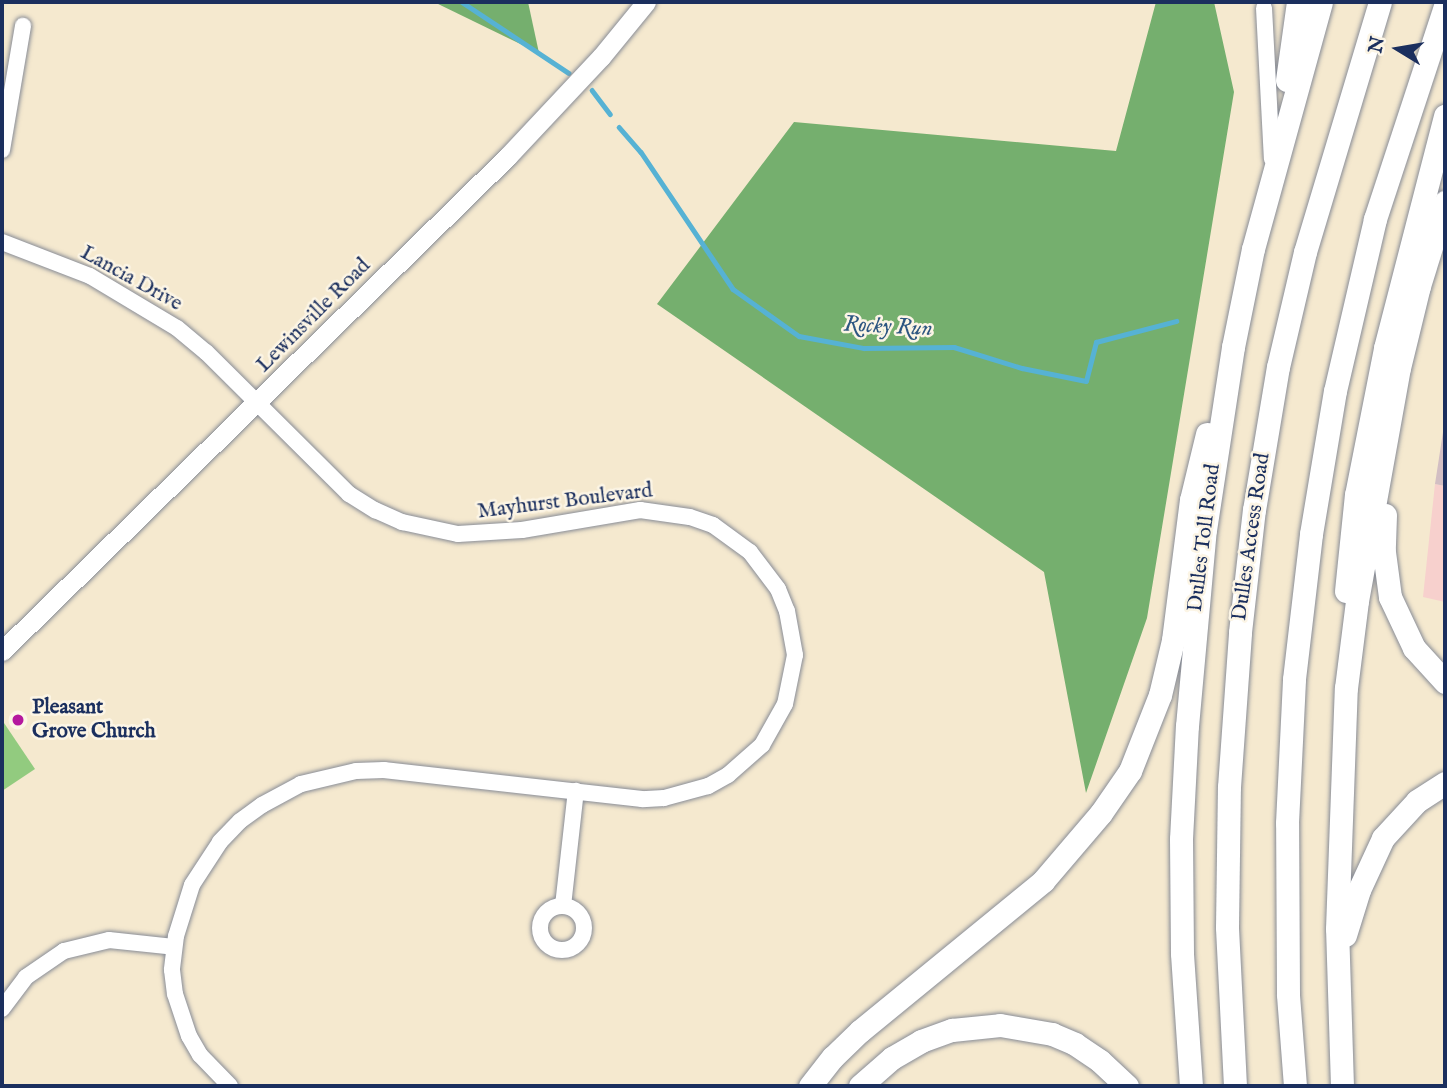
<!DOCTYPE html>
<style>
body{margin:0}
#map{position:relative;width:1447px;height:1088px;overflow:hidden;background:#f5e9cf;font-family:"IM FELL English",serif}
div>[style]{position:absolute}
.built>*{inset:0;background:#f7d0cd}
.industrial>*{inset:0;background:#d2bec3}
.green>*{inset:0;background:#92cb7f}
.forest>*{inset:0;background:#75af6e}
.stream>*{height:4.5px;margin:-2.25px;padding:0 2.25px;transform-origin:2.25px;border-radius:2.25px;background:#56b2d4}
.roads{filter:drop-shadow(0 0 2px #888c96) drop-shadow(0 0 2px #888c96)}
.minor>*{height:16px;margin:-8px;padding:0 8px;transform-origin:8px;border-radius:8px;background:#fff}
.minor>.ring{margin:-8px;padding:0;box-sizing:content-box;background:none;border:16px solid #fff;border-radius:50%}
.major>*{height:19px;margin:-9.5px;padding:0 9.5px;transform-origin:9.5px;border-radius:9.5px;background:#fff}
.highway>*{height:23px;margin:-11.5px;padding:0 11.5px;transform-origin:11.5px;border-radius:11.5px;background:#fff}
.dots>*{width:19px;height:19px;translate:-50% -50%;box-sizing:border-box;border:4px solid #fcf5e5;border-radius:50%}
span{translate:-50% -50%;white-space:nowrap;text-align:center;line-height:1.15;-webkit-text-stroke:5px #fcf5e5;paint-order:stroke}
.street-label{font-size:21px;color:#1b2f5e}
.poi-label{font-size:21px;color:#1b2f5e;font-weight:700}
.left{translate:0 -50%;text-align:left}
.water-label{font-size:23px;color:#2d5681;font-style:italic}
.frame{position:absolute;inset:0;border:4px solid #1b2f5e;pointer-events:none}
.north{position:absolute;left:1363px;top:14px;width:70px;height:70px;-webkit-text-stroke:5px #fcf5e5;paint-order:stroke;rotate:281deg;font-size:19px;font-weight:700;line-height:28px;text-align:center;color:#1b2f5e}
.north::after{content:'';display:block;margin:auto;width:24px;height:32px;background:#1b2f5e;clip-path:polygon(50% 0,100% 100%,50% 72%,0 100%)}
</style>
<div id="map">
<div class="built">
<div style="clip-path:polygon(1435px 484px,1445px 486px,1445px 602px,1423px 597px)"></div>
</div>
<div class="industrial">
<div style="clip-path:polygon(1445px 419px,1445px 486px,1435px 484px)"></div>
</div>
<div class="green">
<div style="clip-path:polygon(2px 720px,35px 769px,2px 791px)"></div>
</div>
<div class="forest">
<div style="clip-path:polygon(434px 2px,528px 2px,539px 53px)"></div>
<div style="clip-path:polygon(1156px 2px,1214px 2px,1234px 92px,1147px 618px,1086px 793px,1044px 572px,657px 304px,794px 122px,1116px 151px)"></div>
</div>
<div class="stream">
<div style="left:462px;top:2px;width:128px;rotate:33.6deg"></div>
<div style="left:592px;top:90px;width:30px;rotate:53deg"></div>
<div style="left:619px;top:127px;width:33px;rotate:49deg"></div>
<div style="left:641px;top:152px;width:165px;rotate:56.1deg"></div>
<div style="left:733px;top:289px;width:81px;rotate:35.5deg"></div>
<div style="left:799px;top:336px;width:66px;rotate:10.5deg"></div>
<div style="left:864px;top:348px;width:90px;rotate:-0.6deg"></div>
<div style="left:954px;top:347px;width:71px;rotate:17.2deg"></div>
<div style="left:1022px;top:368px;width:65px;rotate:11.5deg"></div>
<div style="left:1086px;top:381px;width:40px;rotate:-75.6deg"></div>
<div style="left:1096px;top:342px;width:83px;rotate:-14.7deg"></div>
</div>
<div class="roads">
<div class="minor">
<div style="left:1264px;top:8px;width:151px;rotate:87deg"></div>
<div style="left:2px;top:150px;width:126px;rotate:-80.4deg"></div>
<div style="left:2px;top:242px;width:94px;rotate:21.1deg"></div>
<div style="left:90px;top:276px;width:101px;rotate:30.9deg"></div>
<div style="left:177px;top:328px;width:38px;rotate:40deg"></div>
<div style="left:206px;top:352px;width:202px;rotate:44.8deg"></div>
<div style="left:349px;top:494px;width:31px;rotate:32deg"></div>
<div style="left:375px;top:510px;width:30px;rotate:24deg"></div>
<div style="left:402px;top:522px;width:57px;rotate:12.1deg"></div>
<div style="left:458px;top:534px;width:64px;rotate:-3.6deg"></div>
<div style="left:522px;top:530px;width:120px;rotate:-9.6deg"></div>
<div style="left:640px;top:510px;width:50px;rotate:8deg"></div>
<div style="left:690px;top:517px;width:24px;rotate:19deg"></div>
<div style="left:713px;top:525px;width:46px;rotate:36.1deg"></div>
<div style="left:750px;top:552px;width:46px;rotate:52.9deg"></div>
<div style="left:778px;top:589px;width:24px;rotate:68deg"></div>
<div style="left:787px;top:611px;width:45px;rotate:79.7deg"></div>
<div style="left:795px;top:655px;width:50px;rotate:101.5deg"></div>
<div style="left:785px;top:704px;width:47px;rotate:119.3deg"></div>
<div style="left:762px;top:745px;width:45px;rotate:138.6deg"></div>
<div style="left:728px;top:775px;width:23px;rotate:151deg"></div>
<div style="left:708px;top:786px;width:46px;rotate:164.7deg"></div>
<div style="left:664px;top:798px;width:22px;rotate:177deg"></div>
<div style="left:642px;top:799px;width:260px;rotate:-173.6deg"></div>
<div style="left:384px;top:770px;width:28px;rotate:178deg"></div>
<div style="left:356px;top:771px;width:57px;rotate:166.7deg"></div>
<div style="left:301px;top:784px;width:44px;rotate:151.7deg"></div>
<div style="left:262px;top:805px;width:27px;rotate:144deg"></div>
<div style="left:240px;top:821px;width:29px;rotate:134deg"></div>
<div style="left:220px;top:842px;width:51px;rotate:123.1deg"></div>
<div style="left:192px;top:885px;width:53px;rotate:107.4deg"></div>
<div style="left:176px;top:936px;width:34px;rotate:97deg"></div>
<div style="left:172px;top:970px;width:24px;rotate:83deg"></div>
<div style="left:175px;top:994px;width:44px;rotate:71.6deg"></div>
<div style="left:189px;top:1036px;width:22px;rotate:60deg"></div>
<div style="left:200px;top:1055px;width:43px;rotate:45.9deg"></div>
<div class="ring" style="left:540px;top:906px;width:28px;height:28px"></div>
<div style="left:563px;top:906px;width:116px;rotate:-83.6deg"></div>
<div style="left:2px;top:1009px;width:40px;rotate:-53deg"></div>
<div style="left:26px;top:977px;width:46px;rotate:-34.4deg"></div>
<div style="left:64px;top:951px;width:46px;rotate:-13.7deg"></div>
<div style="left:109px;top:940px;width:65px;rotate:6.1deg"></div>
</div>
<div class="major">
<div style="left:2px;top:651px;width:708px;rotate:-44.37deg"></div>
<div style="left:508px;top:156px;width:136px;rotate:-46.8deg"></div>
<div style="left:601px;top:57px;width:71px;rotate:-50.7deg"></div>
</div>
<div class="highway">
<div style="left:1287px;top:80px;width:79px;rotate:-82deg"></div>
<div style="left:1385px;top:515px;width:37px;rotate:92deg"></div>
<div style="left:1384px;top:552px;width:45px;rotate:82.4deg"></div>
<div style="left:1390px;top:597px;width:56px;rotate:64.8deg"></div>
<div style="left:1414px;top:648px;width:46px;rotate:47.6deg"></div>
<div style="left:1346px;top:591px;width:97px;rotate:-84.1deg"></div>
<div style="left:1356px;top:495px;width:150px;rotate:-78.8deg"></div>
<div style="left:1385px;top:348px;width:240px;rotate:-75.5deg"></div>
<div style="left:1345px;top:935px;width:47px;rotate:-72.7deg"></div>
<div style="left:1359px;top:890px;width:57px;rotate:-65.2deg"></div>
<div style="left:1383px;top:838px;width:50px;rotate:-47.4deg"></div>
<div style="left:1417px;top:801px;width:33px;rotate:-33deg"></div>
<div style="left:810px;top:1086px;width:37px;rotate:-52deg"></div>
<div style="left:833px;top:1057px;width:37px;rotate:-44deg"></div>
<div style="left:860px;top:1031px;width:237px;rotate:-39.3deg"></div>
<div style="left:1043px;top:881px;width:89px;rotate:-49.5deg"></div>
<div style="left:1101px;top:813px;width:51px;rotate:-55.4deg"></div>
<div style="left:1130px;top:771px;width:82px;rotate:-68.5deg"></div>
<div style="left:1160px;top:695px;width:57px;rotate:-76.7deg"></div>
<div style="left:1173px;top:640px;width:141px;rotate:-82.7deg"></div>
<div style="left:1191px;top:500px;width:68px;rotate:-76.4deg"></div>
<div style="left:860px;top:1086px;width:43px;rotate:-41.2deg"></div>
<div style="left:892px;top:1058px;width:34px;rotate:-30deg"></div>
<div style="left:921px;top:1041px;width:33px;rotate:-20deg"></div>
<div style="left:952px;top:1030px;width:48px;rotate:-5.9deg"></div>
<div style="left:1000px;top:1025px;width:53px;rotate:9.8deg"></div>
<div style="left:1052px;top:1034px;width:25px;rotate:23deg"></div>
<div style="left:1075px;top:1044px;width:30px;rotate:34deg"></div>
<div style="left:1100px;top:1061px;width:37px;rotate:43deg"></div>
<div style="left:1191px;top:1086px;width:133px;rotate:-93.9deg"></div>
<div style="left:1182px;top:953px;width:114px;rotate:-90.5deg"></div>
<div style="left:1181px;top:839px;width:113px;rotate:-87deg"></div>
<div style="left:1187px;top:726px;width:197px;rotate:-84.8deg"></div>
<div style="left:1205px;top:530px;width:185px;rotate:-81.3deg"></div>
<div style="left:1233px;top:347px;width:100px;rotate:-78.5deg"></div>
<div style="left:1253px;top:249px;width:256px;rotate:-74.6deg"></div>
<div style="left:1235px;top:1086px;width:159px;rotate:-92.9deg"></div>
<div style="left:1227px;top:927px;width:140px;rotate:-89.2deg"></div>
<div style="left:1229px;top:787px;width:155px;rotate:-85.9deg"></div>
<div style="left:1240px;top:632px;width:123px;rotate:-83.5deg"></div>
<div style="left:1254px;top:510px;width:145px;rotate:-80.5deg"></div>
<div style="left:1278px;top:367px;width:118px;rotate:-76.8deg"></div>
<div style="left:1305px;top:252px;width:261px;rotate:-73.3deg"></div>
<div style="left:1295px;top:1086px;width:92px;rotate:-94.4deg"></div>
<div style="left:1288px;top:994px;width:171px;rotate:-90.3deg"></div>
<div style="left:1287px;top:823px;width:144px;rotate:-87.2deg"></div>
<div style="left:1294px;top:679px;width:146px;rotate:-83.3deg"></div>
<div style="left:1311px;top:534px;width:145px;rotate:-80.5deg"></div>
<div style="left:1335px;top:391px;width:177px;rotate:-76.9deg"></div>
<div style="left:1375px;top:219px;width:224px;rotate:-71.8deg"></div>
<div style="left:1342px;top:1086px;width:157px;rotate:-91.8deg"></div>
<div style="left:1337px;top:929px;width:241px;rotate:-87.9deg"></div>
<div style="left:1346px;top:688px;width:88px;rotate:-82.8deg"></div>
<div style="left:1357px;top:601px;width:237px;rotate:-79.8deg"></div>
<div style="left:1399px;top:368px;width:84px;rotate:-76.3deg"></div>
<div style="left:1419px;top:286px;width:88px;rotate:-72.8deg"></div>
</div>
</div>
<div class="dots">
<div style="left:18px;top:720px;background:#b5179e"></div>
</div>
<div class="street-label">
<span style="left:131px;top:279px;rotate:29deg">Lancia Drive</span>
<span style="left:314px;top:316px;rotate:-45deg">Lewinsville Road</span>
<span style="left:565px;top:502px;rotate:-7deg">Mayhurst Boulevard</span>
<span style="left:1252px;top:537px;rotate:-82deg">Dulles Access Road</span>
<span style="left:1205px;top:538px;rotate:-83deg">Dulles Toll Road</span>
</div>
<div class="poi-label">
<span class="left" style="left:32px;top:720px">Pleasant<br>Grove Church</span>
</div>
<div class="water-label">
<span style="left:888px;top:327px;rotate:3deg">Rocky Run</span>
</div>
<div class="frame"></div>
<div class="north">N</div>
</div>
